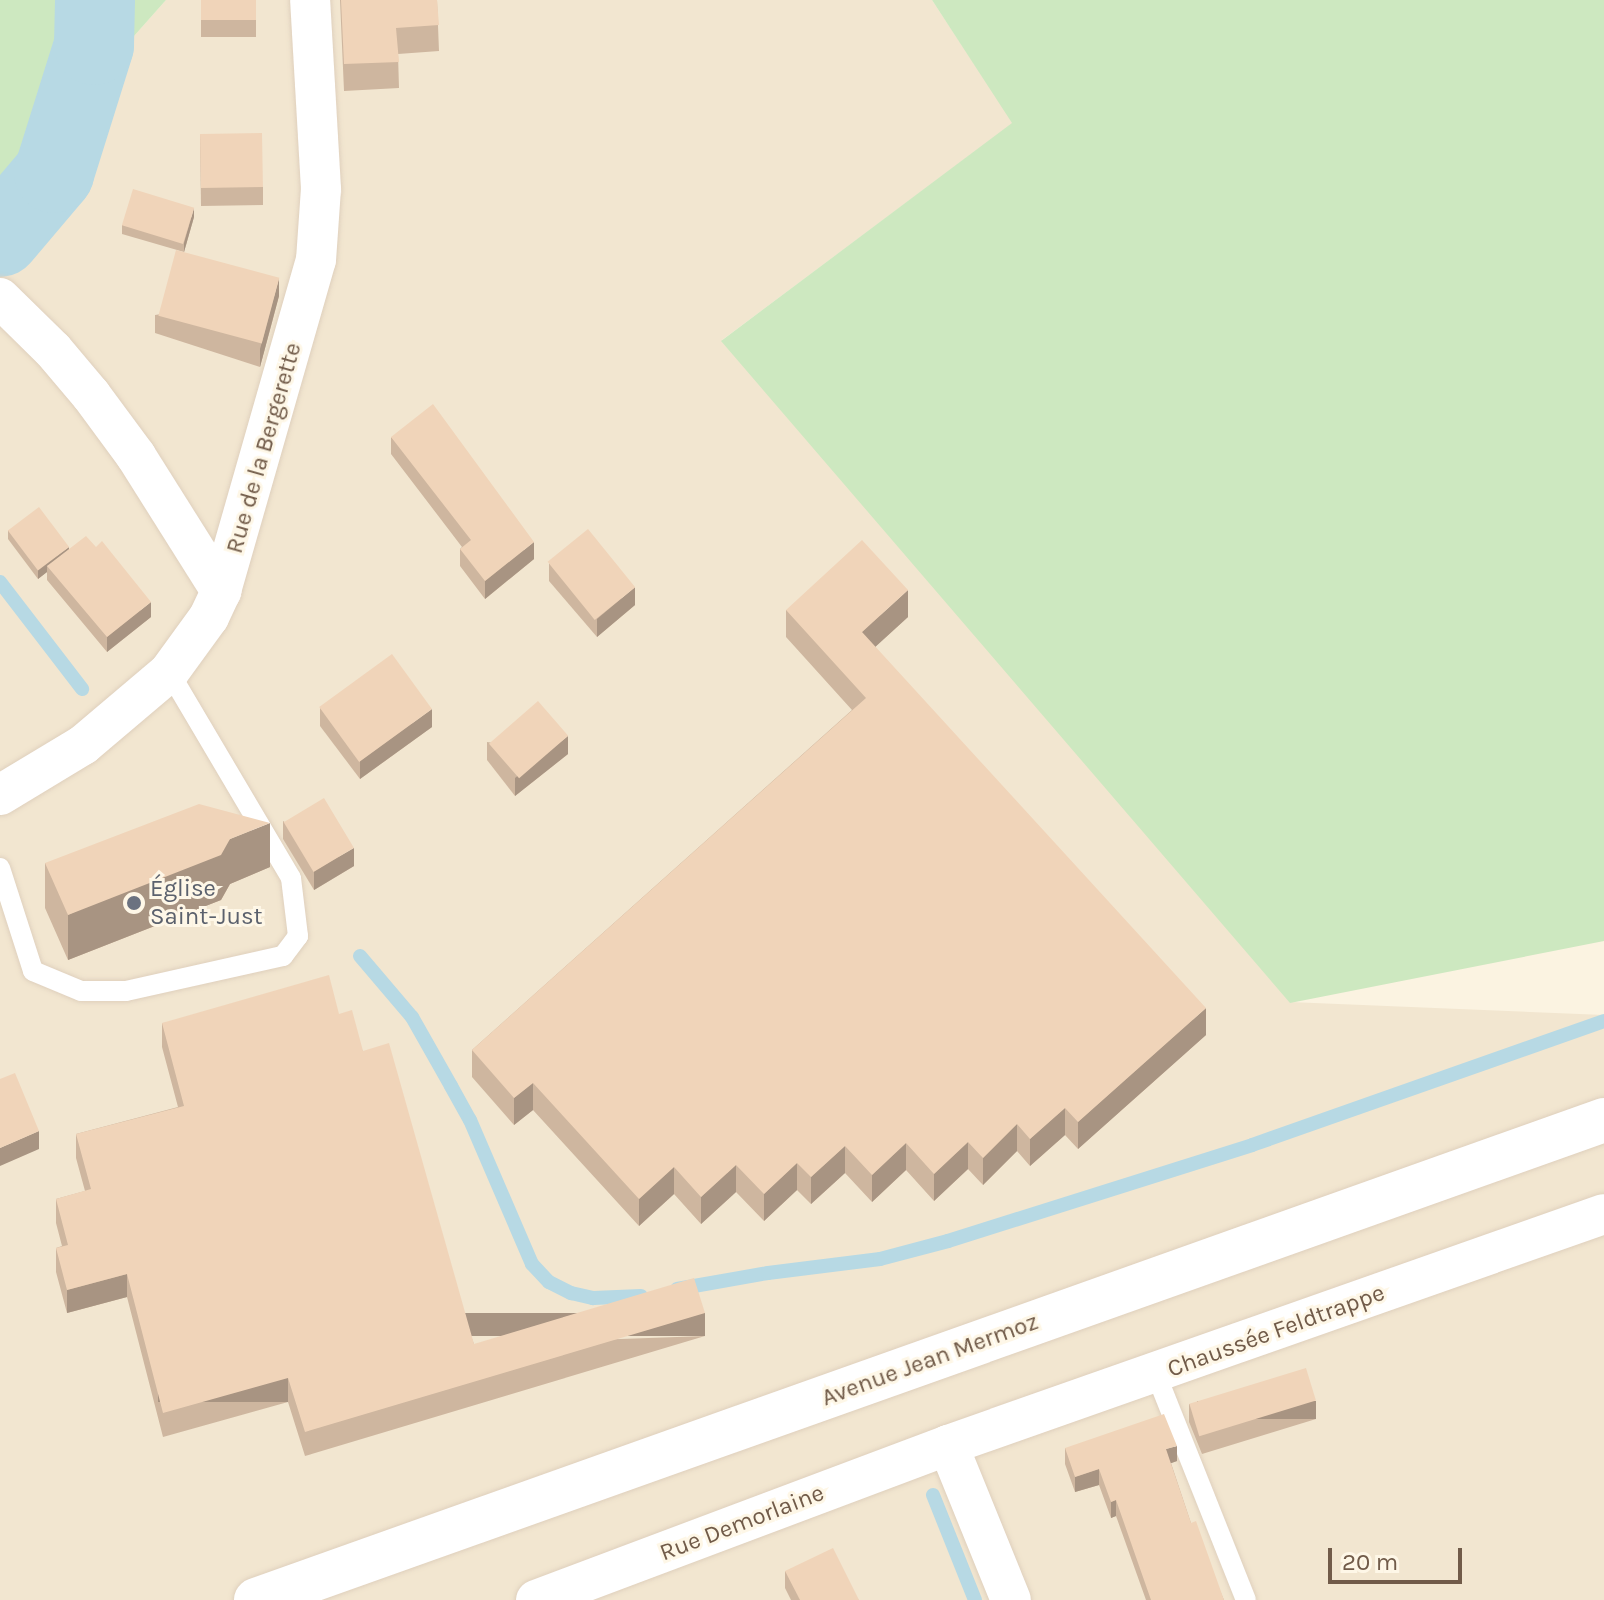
<!DOCTYPE html>
<meta charset="utf-8">
<style>
body{margin:0}
#map{position:relative;width:1604px;height:1600px;overflow:hidden;background:#fbf3e1;font-family:Karla,sans-serif}
div>[style]{position:absolute}
.residential>*{inset:0;background:#f2e6d0}
.green>*{inset:0;background:#cde8c0}
.stream>*{height:14px;margin:-7px;padding:0 7px;transform-origin:7px;border-radius:7px;background:#b7d9e4}
.river>*{height:80px;margin:-40px;padding:0 40px;transform-origin:40px;border-radius:40px;background:#b7d9e4}
.roads{filter:drop-shadow(0 0 2px #dfd0bd) drop-shadow(0 0 2px #dfd0bd)}
.lane>*{height:20px;margin:-10px;padding:0 10px;transform-origin:10px;border-radius:10px;background:#fff}
.street>*{height:40px;margin:-20px;padding:0 20px;transform-origin:20px;border-radius:20px;background:#fff}
.secondary>*{height:44px;margin:-22px;padding:0 22px;transform-origin:22px;border-radius:22px;background:#fff}
.wall>*{inset:0;background:#ceb69f;transform-origin:0 0}
.shaded-wall>*{inset:0;background:#a89482;transform-origin:0 0}
.building>*{inset:0;background:#f0d4b9;transform-origin:0 0}
.dots>*{width:22px;height:22px;translate:-50% -50%;box-sizing:border-box;border:4px solid #fef7e7;border-radius:50%}
span{translate:-50% -50%;white-space:nowrap;text-align:center;line-height:1.15;-webkit-text-stroke:6px #fef7e7;paint-order:stroke}
.street-label{font-size:24px;color:#715b49}
.worship-label{font-size:24px;color:#5b616d}
.left{translate:0 -50%;text-align:left}
.scale{position:absolute;left:1328px;top:1548px;width:134px;height:36px;box-sizing:border-box;border:4px solid #715b49;border-top:0;padding-left:10px;font-size:24px;line-height:28px;white-space:nowrap;color:#715b49;-webkit-text-stroke:6px #fef7e7;paint-order:stroke}
</style>
<div id="map">
<div class="residential">
<div style="clip-path:polygon(166px 0,932px 0,1013px 123px,722px 340px,1290px 1002px,1604px 1015px,1604px 1600px,0 1600px,0 187px)"></div>
</div>
<div class="green">
<div style="clip-path:polygon(0 0,166px 0,0 187px)"></div>
<div style="clip-path:polygon(932px 0,1604px 0,1604px 941px,1290px 1003px,721px 341px,1012px 123px)"></div>
</div>
<div class="stream">
<div style="left:0;top:582px;width:135px;rotate:52.5deg"></div>
<div style="left:360px;top:956px;width:80px;rotate:49.6deg"></div>
<div style="left:412px;top:1017px;width:79px;rotate:60.5deg"></div>
<div style="left:451px;top:1086px;width:39px;rotate:61deg"></div>
<div style="left:470px;top:1120px;width:157px;rotate:66.7deg"></div>
<div style="left:532px;top:1264px;width:25px;rotate:47deg"></div>
<div style="left:549px;top:1282px;width:25px;rotate:27deg"></div>
<div style="left:571px;top:1293px;width:23px;rotate:13deg"></div>
<div style="left:593px;top:1298px;width:48px;rotate:-2.4deg"></div>
<div style="left:677px;top:1289px;width:92px;rotate:-10deg"></div>
<div style="left:768px;top:1273px;width:113px;rotate:-7.1deg"></div>
<div style="left:880px;top:1259px;width:70px;rotate:-14.8deg"></div>
<div style="left:948px;top:1241px;width:319px;rotate:-17.5deg"></div>
<div style="left:1252px;top:1145px;width:373px;rotate:-19.4deg"></div>
<div style="left:933px;top:1495px;width:113px;rotate:68.2deg"></div>
</div>
<div class="river">
<div style="left:0;top:237px;width:84px;rotate:-49.8deg"></div>
<div style="left:54px;top:173px;width:134px;rotate:-72.6deg"></div>
<div style="left:94px;top:45px;width:45px;rotate:-88.7deg"></div>
</div>
<div class="roads">
<div class="lane">
<div style="left:0;top:868px;width:108px;rotate:72.2deg"></div>
<div style="left:33px;top:971px;width:52px;rotate:22.6deg"></div>
<div style="left:81px;top:991px;width:45px"></div>
<div style="left:126px;top:991px;width:161px;rotate:-12.6deg"></div>
<div style="left:283px;top:956px;width:25px;rotate:-53deg"></div>
<div style="left:298px;top:936px;width:58px;rotate:-96.9deg"></div>
<div style="left:291px;top:878px;width:239px;rotate:-120.6deg"></div>
<div style="left:1156px;top:1374px;width:243px;rotate:68.3deg"></div>
</div>
<div class="street">
<div style="left:0;top:298px;width:74px;rotate:44.5deg"></div>
<div style="left:53px;top:350px;width:59px;rotate:49.8deg"></div>
<div style="left:91px;top:395px;width:76px;rotate:53.6deg"></div>
<div style="left:136px;top:456px;width:160px;rotate:57.8deg"></div>
<div style="left:0;top:795px;width:97px;rotate:-31.1deg"></div>
<div style="left:83px;top:745px;width:113px;rotate:-40.3deg"></div>
<div style="left:169px;top:672px;width:68px;rotate:-54deg"></div>
<div style="left:209px;top:617px;width:29px;rotate:-65deg"></div>
<div style="left:221px;top:591px;width:344px;rotate:-74deg"></div>
<div style="left:316px;top:260px;width:71px;rotate:-86deg"></div>
<div style="left:321px;top:189px;width:189px;rotate:-93.3deg"></div>
<div style="left:948px;top:1445px;width:167px;rotate:67.9deg"></div>
<div style="left:536px;top:1600px;width:440px;rotate:-20.6deg"></div>
<div style="left:948px;top:1445px;width:695px;rotate:-19.4deg"></div>
</div>
<div class="secondary">
<div style="left:256px;top:1600px;width:1431px;rotate:-19.6deg"></div>
</div>
</div>
<div class="wall">
<div style="left:201px;top:0;width:55px;height:37px"></div>
<div style="clip-path:polygon(340px 0,437px 0,439px 51px,398px 54px,399px 88px,344px 91px)"></div>
<div style="clip-path:polygon(200px 134px,263px 187px,263px 205px,201px 206px)"></div>
<div style="clip-path:polygon(194px 217px,184px 252px,122px 234px,122px 225px)"></div>
<div style="clip-path:polygon(279px 296px,260px 367px,155px 333px,155px 315px)"></div>
<div style="clip-path:polygon(391px 437px,534px 559px,485px 599px,460px 566px,460px 549px,462px 547px,391px 454px)"></div>
<div style="clip-path:polygon(8px 530px,151px 617px,107px 652px,47px 580px,47px 572px,38px 579px,8px 539px)"></div>
<div style="clip-path:polygon(549px 563px,635px 605px,597px 637px,549px 581px)"></div>
<div style="clip-path:polygon(786px 610px,908px 617px,875px 647px,1206px 1035px,1078px 1149px,1065px 1135px,1030px 1166px,1017px 1151px,983px 1185px,968px 1169px,934px 1201px,906px 1170px,872px 1202px,845px 1173px,811px 1204px,797px 1190px,764px 1221px,736px 1192px,701px 1224px,674px 1194px,639px 1226px,533px 1110px,514px 1125px,472px 1077px,472px 1050px,852px 710px,786px 637px)"></div>
<div style="clip-path:polygon(320px 708px,432px 727px,360px 779px,320px 726px)"></div>
<div style="clip-path:polygon(487px 742px,568px 754px,515px 796px,487px 760px)"></div>
<div style="clip-path:polygon(283px 821px,354px 866px,314px 890px,283px 839px)"></div>
<div style="clip-path:polygon(45px 863px,270px 867px,230px 884px,221px 900px,68px 960px,45px 908px)"></div>
<div style="clip-path:polygon(339px 1014px,363px 1051px,474px 1344px,705px 1336px,305px 1456px,288px 1402px,163px 1437px,127px 1297px,67px 1313px,56px 1272px,56px 1248px,62px 1246px,56px 1223px,56px 1199px,85px 1191px,76px 1158px,76px 1134px,178px 1107px,162px 1047px,162px 1023px)"></div>
<div style="clip-path:polygon(1189px 1404px,1316px 1419px,1202px 1454px,1189px 1422px)"></div>
<div style="clip-path:polygon(1065px 1448px,1177px 1461px,1171px 1463px,1191px 1523px,1224px 1600px,1146px 1600px,1116px 1516px,1111px 1518px,1099px 1485px,1075px 1492px,1065px 1464px)"></div>
<div style="clip-path:polygon(785px 1571px,859px 1600px,791px 1600px,785px 1588px)"></div>
</div>
<div class="shaded-wall">
<div style="clip-path:polygon(194px 208px,194px 217px,184px 252px,184px 243px)"></div>
<div style="clip-path:polygon(279px 278px,279px 296px,260px 367px,260px 349px)"></div>
<div style="clip-path:polygon(534px 542px,534px 559px,485px 599px,485px 581px)"></div>
<div style="clip-path:polygon(69px 547px,69px 556px,47px 566px,47px 572px,38px 579px,38px 569px)"></div>
<div style="clip-path:polygon(635px 587px,635px 605px,597px 637px,597px 619px)"></div>
<div style="clip-path:polygon(908px 590px,908px 617px,862px 659px,862px 632px)"></div>
<div style="clip-path:polygon(151px 602px,151px 617px,107px 652px,107px 637px)"></div>
<div style="clip-path:polygon(432px 709px,432px 727px,360px 779px,360px 761px)"></div>
<div style="clip-path:polygon(568px 736px,568px 754px,515px 796px,515px 778px)"></div>
<div style="clip-path:polygon(270px 823px,270px 867px,230px 884px,221px 900px,68px 960px,68px 915px,230px 839px)"></div>
<div style="clip-path:polygon(354px 848px,354px 866px,314px 890px,314px 871px)"></div>
<div style="clip-path:polygon(1206px 1008px,1206px 1035px,1078px 1149px,1078px 1122px)"></div>
<div style="clip-path:polygon(533px 1083px,533px 1110px,514px 1125px,514px 1098px)"></div>
<div style="clip-path:polygon(1065px 1108px,1065px 1135px,1030px 1166px,1030px 1139px)"></div>
<div style="clip-path:polygon(1017px 1124px,1017px 1151px,983px 1185px,983px 1158px)"></div>
<div style="clip-path:polygon(39px 1131px,39px 1149px,0 1166px,0 1148px)"></div>
<div style="clip-path:polygon(968px 1142px,968px 1169px,934px 1201px,934px 1174px)"></div>
<div style="clip-path:polygon(906px 1143px,906px 1170px,872px 1202px,872px 1175px)"></div>
<div style="clip-path:polygon(845px 1146px,845px 1173px,811px 1204px,811px 1177px)"></div>
<div style="clip-path:polygon(797px 1163px,797px 1190px,764px 1221px,764px 1194px)"></div>
<div style="clip-path:polygon(736px 1165px,736px 1192px,701px 1224px,701px 1197px)"></div>
<div style="clip-path:polygon(674px 1167px,674px 1194px,639px 1226px,639px 1199px)"></div>
<div style="clip-path:polygon(127px 1274px,127px 1297px,67px 1313px,67px 1290px)"></div>
<div style="left:705px;top:1313px;width:23px;height:417px;rotate:90deg"></div>
<div style="left:288px;top:1378px;width:24px;height:130px;rotate:90deg"></div>
<div style="left:1316px;top:1401px;width:18px;height:119px;rotate:90deg"></div>
<div style="clip-path:polygon(1177px 1446px,1177px 1461px,1166px 1465px,1166px 1449px)"></div>
<div style="clip-path:polygon(1099px 1469px,1099px 1485px,1075px 1492px,1075px 1477px)"></div>
<div style="clip-path:polygon(1116px 1500px,1116px 1516px,1111px 1518px,1111px 1502px)"></div>
</div>
<div class="building">
<div style="left:201px;top:0;width:55px;height:20px"></div>
<div style="clip-path:polygon(341px 0,437px 0,439px 25px,396px 28px,399px 62px,344px 64px)"></div>
<div style="left:262px;top:133px;width:54px;height:62px;rotate:89deg"></div>
<div style="left:133px;top:189px;width:64px;height:38px;rotate:17deg"></div>
<div style="left:176px;top:250px;width:107px;height:68px;rotate:15deg"></div>
<div style="clip-path:polygon(433px 404px,534px 542px,485px 581px,460px 549px,471px 540px,391px 437px)"></div>
<div style="left:39px;top:507px;width:50px;height:39px;rotate:53deg"></div>
<div style="left:588px;top:529px;width:75px;height:52px;rotate:51deg"></div>
<div style="clip-path:polygon(86px 536px,96px 547px,102px 541px,151px 602px,107px 637px,47px 566px)"></div>
<div style="clip-path:polygon(862px 540px,908px 590px,862px 632px,1206px 1008px,1078px 1122px,1065px 1108px,1030px 1139px,1017px 1124px,983px 1158px,968px 1142px,934px 1174px,906px 1143px,872px 1175px,845px 1146px,811px 1177px,797px 1163px,764px 1194px,736px 1165px,701px 1197px,674px 1167px,639px 1199px,533px 1083px,514px 1098px,472px 1050px,866px 698px,786px 610px)"></div>
<div style="left:392px;top:654px;width:68px;height:90px;rotate:54deg"></div>
<div style="left:538px;top:701px;width:46px;height:65px;rotate:49deg"></div>
<div style="left:324px;top:798px;width:58px;height:47px;rotate:59deg"></div>
<div style="clip-path:polygon(199px 804px,270px 823px,230px 839px,221px 855px,68px 915px,45px 863px)"></div>
<div style="clip-path:polygon(329px 975px,339px 1014px,352px 1010px,363px 1051px,389px 1043px,474px 1344px,694px 1278px,705px 1313px,305px 1432px,288px 1378px,163px 1413px,127px 1274px,67px 1290px,56px 1248px,68px 1245px,56px 1199px,91px 1189px,76px 1134px,184px 1106px,162px 1023px)"></div>
<div style="clip-path:polygon(15px 1073px,39px 1131px,0 1148px,0 1079px)"></div>
<div style="left:1306px;top:1368px;width:34px;height:122px;rotate:73deg"></div>
<div style="clip-path:polygon(1164px 1414px,1177px 1446px,1166px 1449px,1191px 1523px,1196px 1521px,1224px 1600px,1151px 1600px,1116px 1500px,1111px 1502px,1099px 1469px,1075px 1477px,1065px 1448px)"></div>
<div style="clip-path:polygon(833px 1548px,859px 1600px,800px 1600px,785px 1571px)"></div>
</div>
<div class="dots">
<div style="left:134px;top:903px;background:#6b7280"></div>
</div>
<div class="street-label">
<span style="left:264px;top:448px;rotate:-74deg">Rue de la Bergerette</span>
<span style="left:1276px;top:1331px;rotate:-20deg">Chaussée Feldtrappe</span>
<span style="left:930px;top:1360px;rotate:-20deg">Avenue Jean Mermoz</span>
<span style="left:742px;top:1523px;rotate:-21deg">Rue Demorlaine</span>
</div>
<div class="worship-label">
<span class="left" style="left:150px;top:903px">Église<br>Saint-Just</span>
</div>
<div class="scale">20 m</div>
</div>
